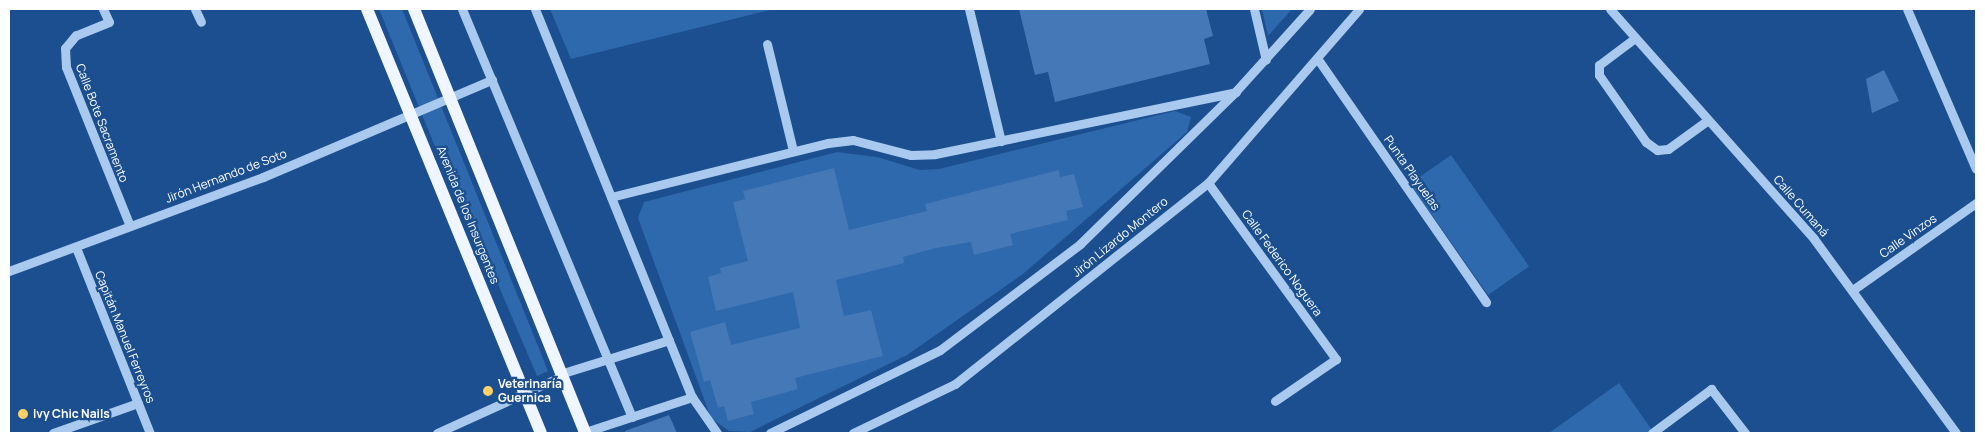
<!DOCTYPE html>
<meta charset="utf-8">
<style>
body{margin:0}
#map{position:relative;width:1985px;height:442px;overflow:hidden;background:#1b4f8f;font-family:Manrope,sans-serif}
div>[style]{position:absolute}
.green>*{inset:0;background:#2e69ad;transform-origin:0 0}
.building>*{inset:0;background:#4478b7}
.minor>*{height:9px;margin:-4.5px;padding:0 4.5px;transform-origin:4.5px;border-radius:4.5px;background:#a9c9ee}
.major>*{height:12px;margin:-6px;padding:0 6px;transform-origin:6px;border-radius:6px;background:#f0f6ff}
.dots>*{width:14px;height:14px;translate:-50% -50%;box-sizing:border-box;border:2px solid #1b4f8f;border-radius:50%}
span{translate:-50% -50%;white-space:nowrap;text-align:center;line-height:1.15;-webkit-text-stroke:4.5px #1b4f8f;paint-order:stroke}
.street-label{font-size:12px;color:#fff}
.poi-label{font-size:12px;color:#fff;font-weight:700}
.left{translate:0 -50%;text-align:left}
.frame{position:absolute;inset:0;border:10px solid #fff;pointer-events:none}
</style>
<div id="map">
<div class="green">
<div style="clip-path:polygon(379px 9px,402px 9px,548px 371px,537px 376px,497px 282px,480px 257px)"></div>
<div style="clip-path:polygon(550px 9px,774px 9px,571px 59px)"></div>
<div style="clip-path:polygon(1262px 9px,1292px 9px,1268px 36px)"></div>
<div style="clip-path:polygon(1175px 111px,1191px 117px,1187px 132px,1023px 274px,907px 355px,750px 432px,729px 431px,711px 418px,638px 218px,644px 202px,837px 152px,877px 157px,920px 170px,939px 169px)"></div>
<div style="left:1451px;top:155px;width:136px;height:50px;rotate:55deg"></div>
<div style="clip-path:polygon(1619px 383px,1654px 433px,1549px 433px)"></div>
</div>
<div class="building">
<div style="clip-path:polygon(1019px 9px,1206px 9px,1213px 36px,1204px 39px,1210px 64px,1055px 102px,1048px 72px,1035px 75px)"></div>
<div style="clip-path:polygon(1884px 70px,1899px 101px,1872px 113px,1866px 79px)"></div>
<div style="clip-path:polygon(834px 168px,849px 230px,927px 211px,925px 204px,1059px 170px,1060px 177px,1074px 174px,1083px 207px,1066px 211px,1068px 220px,1010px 234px,1013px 245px,974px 255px,971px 242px,936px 248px,903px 257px,904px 263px,836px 280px,844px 316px,871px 310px,883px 356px,795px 378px,798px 389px,751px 402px,754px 414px,728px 421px,724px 406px,718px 408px,710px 380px,704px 382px,690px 332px,725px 322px,731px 345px,800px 328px,793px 292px,716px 311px,708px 277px,721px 273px,720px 268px,748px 261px,733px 202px,745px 199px,743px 191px)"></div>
<div style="clip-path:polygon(669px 415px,677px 433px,625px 433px,625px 431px)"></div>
</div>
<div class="minor">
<div style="left:103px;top:9px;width:14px;rotate:65deg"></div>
<div style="left:109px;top:22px;width:35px;rotate:158deg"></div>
<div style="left:76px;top:35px;width:17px;rotate:130deg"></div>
<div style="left:65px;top:48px;width:19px;rotate:87deg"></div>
<div style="left:66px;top:67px;width:171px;rotate:68.1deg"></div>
<div style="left:195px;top:9px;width:14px;rotate:65deg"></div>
<div style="left:462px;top:9px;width:442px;rotate:67.4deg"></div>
<div style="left:535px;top:9px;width:419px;rotate:68deg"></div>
<div style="left:692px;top:397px;width:44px;rotate:55.2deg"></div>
<div style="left:969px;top:9px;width:136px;rotate:76.4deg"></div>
<div style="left:1254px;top:9px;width:52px;rotate:76.8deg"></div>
<div style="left:1610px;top:9px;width:307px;rotate:48.4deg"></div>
<div style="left:1814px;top:239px;width:240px;rotate:53.8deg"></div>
<div style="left:1907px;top:9px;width:174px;rotate:66.7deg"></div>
<div style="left:1635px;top:38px;width:45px;rotate:143.1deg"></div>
<div style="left:1599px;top:65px;width:10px;rotate:90deg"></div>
<div style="left:1599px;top:75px;width:82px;rotate:55deg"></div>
<div style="left:1646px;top:142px;width:14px;rotate:36deg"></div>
<div style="left:1657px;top:150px;width:11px;rotate:-5deg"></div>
<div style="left:1668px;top:149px;width:49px;rotate:-35.9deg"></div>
<div style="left:767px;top:44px;width:110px;rotate:76.3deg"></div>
<div style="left:1317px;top:58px;width:297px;rotate:55.3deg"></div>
<div style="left:1208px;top:183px;width:218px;rotate:54deg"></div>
<div style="left:1336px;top:359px;width:74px;rotate:145.5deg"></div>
<div style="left:611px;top:197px;width:224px;rotate:-14deg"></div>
<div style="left:828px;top:143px;width:25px;rotate:-7deg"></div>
<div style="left:853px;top:140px;width:60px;rotate:14.5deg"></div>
<div style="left:911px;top:155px;width:24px;rotate:-2deg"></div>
<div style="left:935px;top:154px;width:307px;rotate:-11.6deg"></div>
<div style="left:77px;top:250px;width:197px;rotate:68.3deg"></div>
<div style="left:9px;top:271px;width:271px;rotate:-20.3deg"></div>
<div style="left:263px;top:177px;width:249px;rotate:-23deg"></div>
<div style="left:1854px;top:289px;width:149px;rotate:-35.2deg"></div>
<div style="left:560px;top:374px;width:114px;rotate:-17.3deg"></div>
<div style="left:53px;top:433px;width:90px;rotate:-19.4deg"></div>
<div style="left:437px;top:433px;width:135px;rotate:-24.5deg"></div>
<div style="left:582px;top:433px;width:116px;rotate:-18.1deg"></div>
<div style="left:770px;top:433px;width:189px;rotate:-26deg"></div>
<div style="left:940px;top:350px;width:176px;rotate:-37.1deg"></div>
<div style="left:1080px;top:244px;width:219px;rotate:-44.4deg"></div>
<div style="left:1236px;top:91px;width:110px;rotate:-47.9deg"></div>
<div style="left:853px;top:433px;width:113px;rotate:-25.7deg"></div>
<div style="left:955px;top:384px;width:323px;rotate:-38.5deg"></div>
<div style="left:1208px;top:183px;width:230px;rotate:-49deg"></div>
<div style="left:1652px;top:433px;width:74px;rotate:-36.7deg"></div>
<div style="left:1711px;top:389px;width:56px;rotate:52.3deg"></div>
</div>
<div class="major">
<div style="left:367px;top:9px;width:458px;rotate:67.7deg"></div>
<div style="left:414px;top:9px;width:457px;rotate:68deg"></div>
</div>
<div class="dots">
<div style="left:488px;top:391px;background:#ffd166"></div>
<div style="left:23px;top:414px;background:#ffd166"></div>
</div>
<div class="street-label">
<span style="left:102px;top:123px;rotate:69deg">Calle Bote Sacramento</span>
<span style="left:1412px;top:173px;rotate:55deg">Punta Playuelas</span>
<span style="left:226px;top:176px;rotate:-21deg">Jirón Hernando de Soto</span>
<span style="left:1801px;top:206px;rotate:49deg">Calle Cumaná</span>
<span style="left:468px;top:215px;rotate:68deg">Avenida de los Insurgentes</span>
<span style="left:1908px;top:236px;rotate:-35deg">Calle Vinzos</span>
<span style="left:1120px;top:237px;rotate:-39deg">Jirón Lizardo Montero</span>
<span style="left:1282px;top:263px;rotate:54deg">Calle Federico Noguera</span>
<span style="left:125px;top:337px;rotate:68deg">Capitán Manuel Ferreyros</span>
</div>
<div class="poi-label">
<span class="left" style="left:498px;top:391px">Veterinaría<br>Guernica</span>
<span class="left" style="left:33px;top:414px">Ivy Chic Nails</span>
</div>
<div class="frame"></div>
</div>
